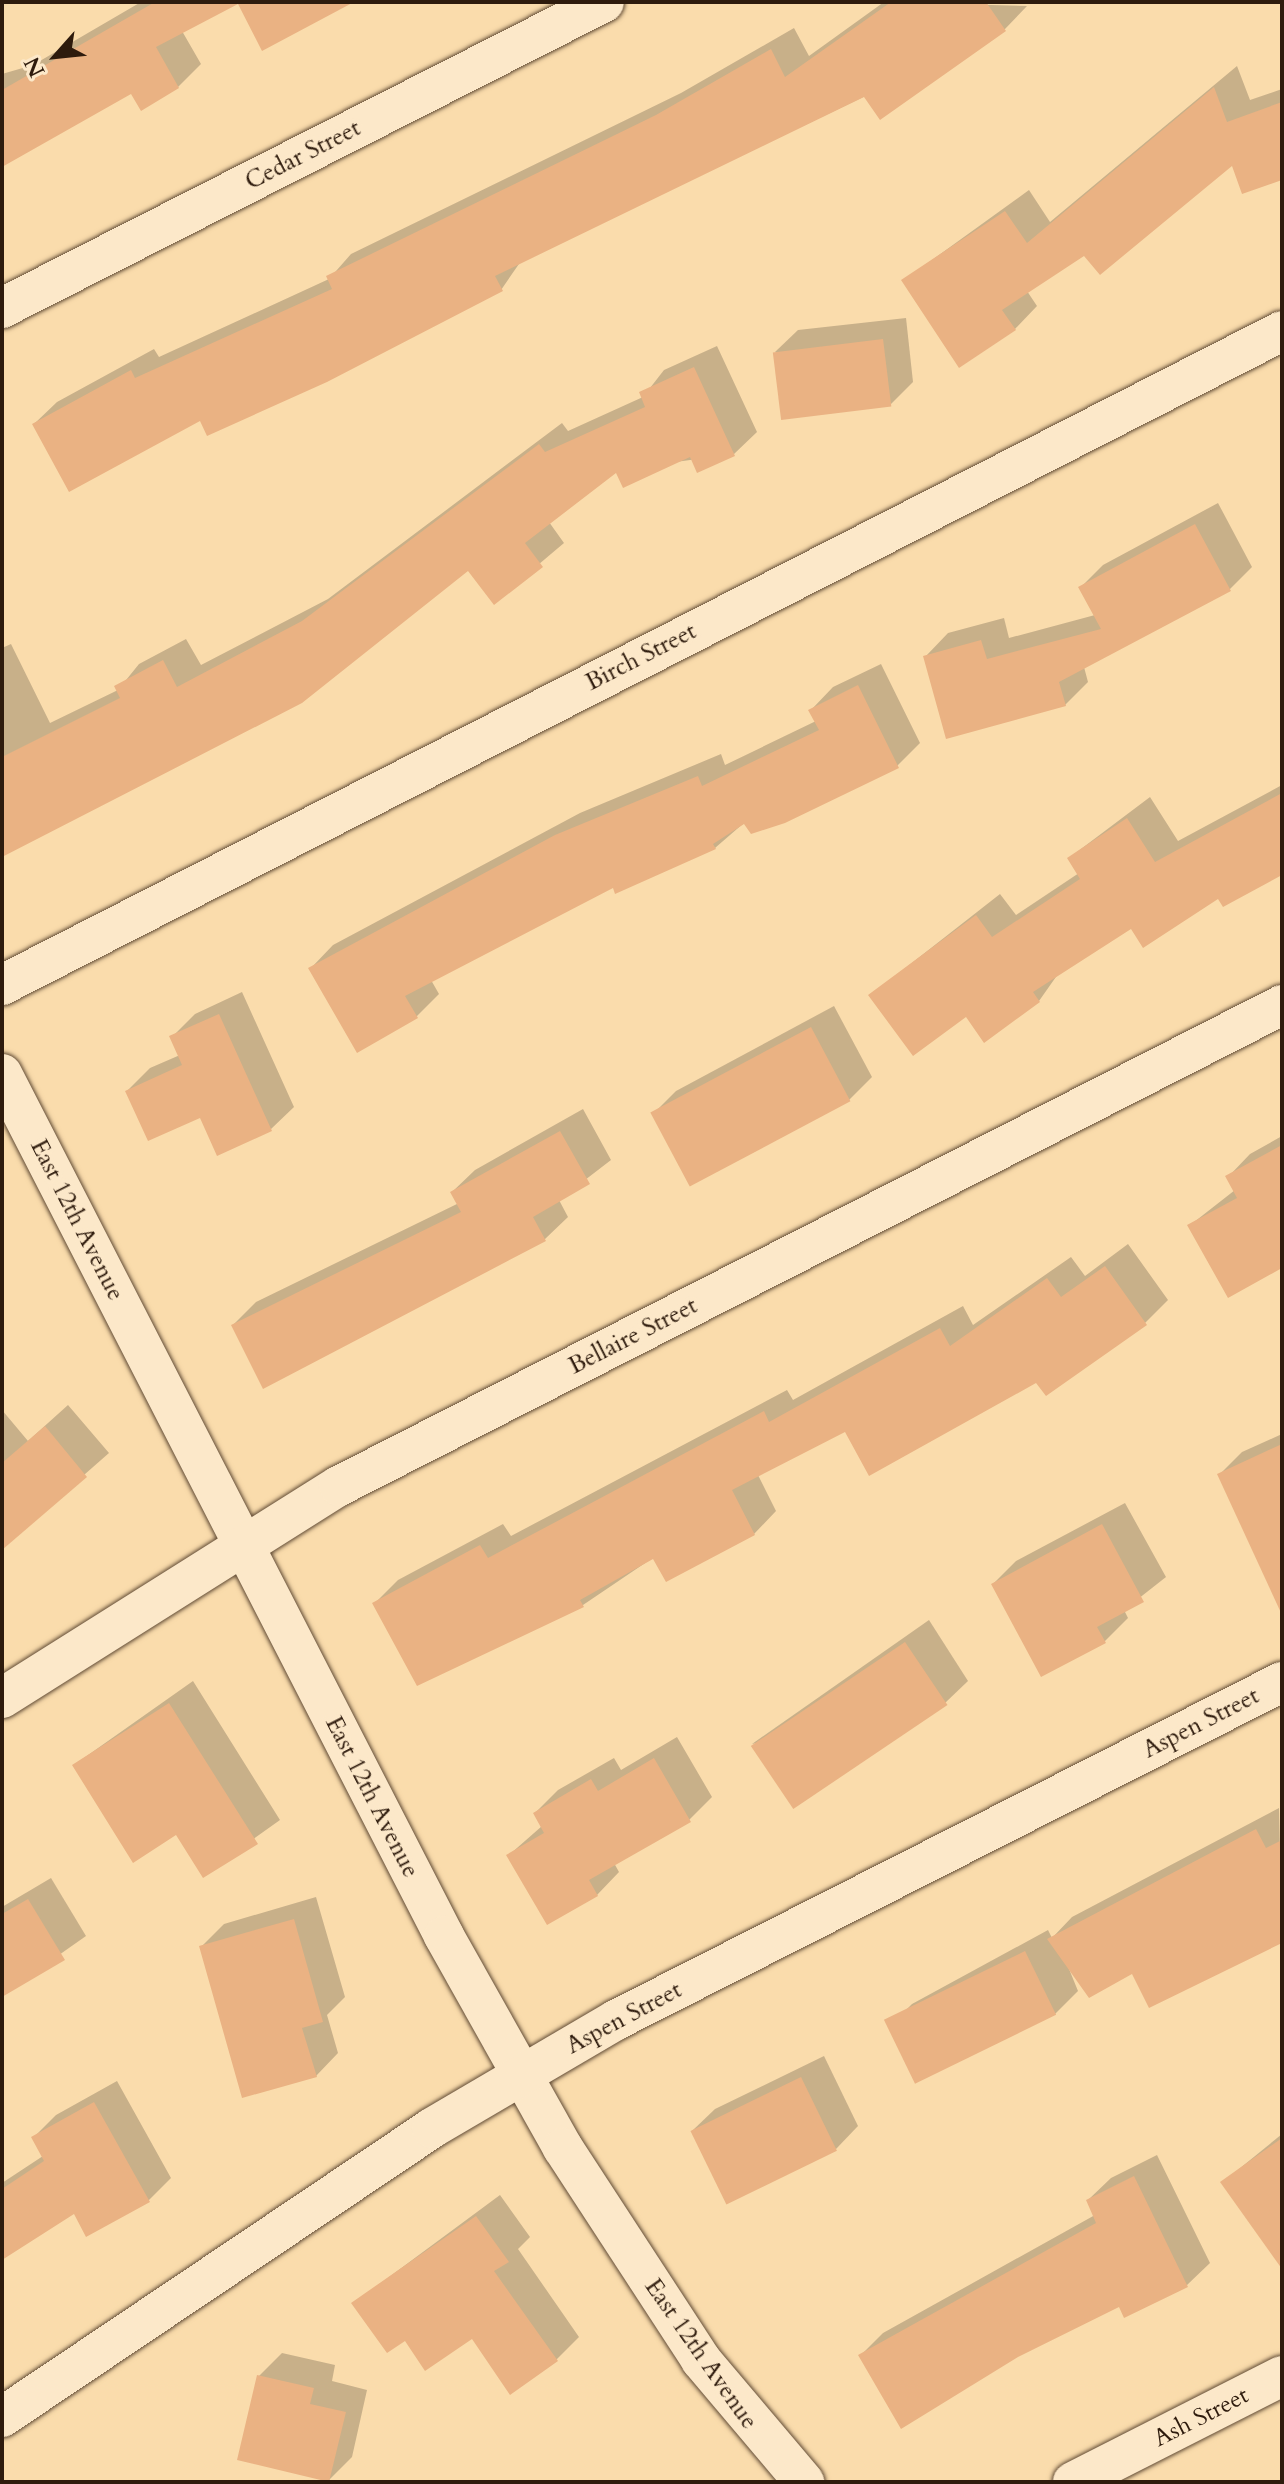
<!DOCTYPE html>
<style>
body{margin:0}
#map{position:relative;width:1284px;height:2484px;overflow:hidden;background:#fadcac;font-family:Cardo,serif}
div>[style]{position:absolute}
.shadow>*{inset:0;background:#0003}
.building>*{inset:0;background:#eab283;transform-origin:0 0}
.roads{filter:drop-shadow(0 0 2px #614b35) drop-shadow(0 0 2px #614b35)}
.street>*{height:40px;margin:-20px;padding:0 20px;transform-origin:20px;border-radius:20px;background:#fce8c9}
span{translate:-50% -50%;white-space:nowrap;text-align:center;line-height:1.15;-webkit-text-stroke:8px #fce8c9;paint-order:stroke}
.street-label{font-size:24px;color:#2e1b0d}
.frame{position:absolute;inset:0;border:4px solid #2e1b0d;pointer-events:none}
.north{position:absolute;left:16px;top:16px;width:80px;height:80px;-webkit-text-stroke:6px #fce8c9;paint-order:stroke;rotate:243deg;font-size:22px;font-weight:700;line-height:32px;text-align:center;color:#2e1b0d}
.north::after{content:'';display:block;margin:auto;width:28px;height:36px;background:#2e1b0d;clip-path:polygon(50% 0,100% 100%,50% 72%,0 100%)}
</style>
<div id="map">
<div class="shadow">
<div style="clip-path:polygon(141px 2px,238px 2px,182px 31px,201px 64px,178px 87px,132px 92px,2px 165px,2px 74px,33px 65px)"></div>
<div style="clip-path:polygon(884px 2px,1027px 6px,1005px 29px,521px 261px,501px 290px,201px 418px,34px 424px,57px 402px,154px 349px,159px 357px,329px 279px,351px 254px,681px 93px,794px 28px,809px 56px)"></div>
<div style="clip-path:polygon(1237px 66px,1250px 100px,1282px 89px,1282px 177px,1233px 162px,1027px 291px,1037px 306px,1015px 329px,903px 281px,1029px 190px,1050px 222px)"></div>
<div style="clip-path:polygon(906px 318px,913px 382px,890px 405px,775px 352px,798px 330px)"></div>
<div style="clip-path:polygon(717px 346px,757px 432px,734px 454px,617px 470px,549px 522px,564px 543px,494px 602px,468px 568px,2px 855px,2px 648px,11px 644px,50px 723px,118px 690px,139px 664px,186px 639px,201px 665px,328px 599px,562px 423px,568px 431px,643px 397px,664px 370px)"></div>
<div style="clip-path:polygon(1218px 503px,1252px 567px,1230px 589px,1084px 667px,1088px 682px,1065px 705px,926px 656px,948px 633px,1004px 618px,1009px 638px,1095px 615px,1081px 587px,1103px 565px)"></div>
<div style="clip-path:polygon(881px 664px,920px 743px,897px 766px,745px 822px,715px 848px,614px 886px,431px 980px,439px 994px,416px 1017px,311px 968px,333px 945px,580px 813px,721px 754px,725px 765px,816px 721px,811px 710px,833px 687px)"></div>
<div style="clip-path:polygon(1282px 785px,1282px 873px,1132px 926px,1058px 974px,1039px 1001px,966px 1015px,871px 995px,1000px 894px,1016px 915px,1079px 873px,1069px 858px,1150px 797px,1178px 841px)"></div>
<div style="clip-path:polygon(242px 992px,294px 1107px,271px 1129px,127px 1091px,150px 1068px,180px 1055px,172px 1037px,195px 1014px)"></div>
<div style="clip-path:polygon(834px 1006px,872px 1077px,849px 1100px,653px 1114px,676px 1091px)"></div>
<div style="clip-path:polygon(583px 1109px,611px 1160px,559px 1200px,568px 1217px,545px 1239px,233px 1325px,256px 1302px,459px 1203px,452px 1192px,475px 1170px)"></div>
<div style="clip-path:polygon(1282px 1136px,1282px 1266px,1189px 1226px,1235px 1190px,1228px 1177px,1250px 1154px)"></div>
<div style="clip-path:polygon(1128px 1244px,1168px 1300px,1145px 1323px,1037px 1380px,846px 1429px,758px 1475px,776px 1511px,754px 1534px,654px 1557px,583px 1605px,375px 1603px,398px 1580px,503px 1524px,511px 1536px,787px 1390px,793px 1400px,963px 1306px,973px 1325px,1071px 1257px,1085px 1276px)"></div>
<div style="clip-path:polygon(68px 1405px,109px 1453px,2px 1547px,2px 1410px,28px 1441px)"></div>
<div style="clip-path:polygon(1282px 1434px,1282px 1561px,1219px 1475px,1242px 1452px)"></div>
<div style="clip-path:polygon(1125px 1503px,1166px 1577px,1124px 1610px,1128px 1618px,1105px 1641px,1042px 1675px,993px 1584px,1016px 1561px)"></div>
<div style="clip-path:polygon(929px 1620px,968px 1681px,945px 1703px,752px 1744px)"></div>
<div style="clip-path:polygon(193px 1681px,280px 1820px,203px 1875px,177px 1833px,74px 1765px)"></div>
<div style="clip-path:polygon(677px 1737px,712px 1797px,689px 1820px,614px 1863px,619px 1872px,597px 1895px,509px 1855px,542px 1826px,535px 1813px,558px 1790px,614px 1758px,621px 1770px)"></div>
<div style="clip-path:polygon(1279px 1808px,1282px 1941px,1133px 1971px,1067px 1964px,1078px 1991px,1055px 2014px,889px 2027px,912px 2004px,1048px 1930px,1052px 1938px,1072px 1917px)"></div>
<div style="clip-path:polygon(51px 1878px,86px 1936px,2px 1995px,2px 1907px)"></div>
<div style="clip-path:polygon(316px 1897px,345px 1997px,327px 2015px,338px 2053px,316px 2076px,201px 1947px,224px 1924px)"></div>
<div style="clip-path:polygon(824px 2056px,858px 2126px,836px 2149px,692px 2131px,715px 2109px)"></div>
<div style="clip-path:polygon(117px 2081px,171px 2178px,148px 2201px,74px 2211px,2px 2258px,2px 2183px,43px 2156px,33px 2138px,56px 2115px)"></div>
<div style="clip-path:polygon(1282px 2134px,1282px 2235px,1223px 2182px)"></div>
<div style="clip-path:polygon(1157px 2155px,1210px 2263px,1187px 2285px,861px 2355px,883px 2333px,1095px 2215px,1088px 2200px,1111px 2178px)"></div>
<div style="clip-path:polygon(500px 2195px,530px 2237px,518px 2249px,579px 2337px,556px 2360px,354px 2303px)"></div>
<div style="clip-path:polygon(282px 2353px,335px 2365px,332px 2381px,367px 2390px,352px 2457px,329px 2480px,259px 2376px)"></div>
</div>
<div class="building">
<div style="clip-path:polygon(155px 2px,354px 2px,262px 51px,238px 4px,156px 47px,179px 88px,141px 111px,131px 94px,2px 167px,2px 90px)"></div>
<div style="clip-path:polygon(891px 2px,986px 2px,1006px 31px,880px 120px,864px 97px,495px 276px,503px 291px,327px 382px,207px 436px,200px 421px,69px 492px,32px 424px,131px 370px,135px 378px,332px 289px,326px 276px,656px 115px,771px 49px,785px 77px)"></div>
<div style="clip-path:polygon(1214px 87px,1227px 122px,1282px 102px,1282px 180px,1242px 194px,1232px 166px,1100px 275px,1084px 256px,1002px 310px,1016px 330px,959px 368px,901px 280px,1005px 211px,1027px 243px)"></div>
<div style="left:883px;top:339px;width:68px;height:111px;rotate:83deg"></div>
<div style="clip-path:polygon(694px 367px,735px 456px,697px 473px,690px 457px,623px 488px,616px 473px,525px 543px,543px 567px,494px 605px,468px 571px,302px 703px,2px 857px,2px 757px,120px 698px,114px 686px,163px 660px,177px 687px,302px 621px,539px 444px,545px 452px,645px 407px,639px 392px)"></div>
<div style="clip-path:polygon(1195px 524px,1231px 591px,1059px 682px,1066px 706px,946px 739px,923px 656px,981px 640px,987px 659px,1101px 629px,1078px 587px)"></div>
<div style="clip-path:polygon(858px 685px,899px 768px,785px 823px,751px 834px,744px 824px,713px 844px,716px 849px,615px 894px,613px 888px,405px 996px,418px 1018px,357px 1053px,308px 968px,555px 835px,698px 776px,702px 786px,819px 730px,808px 710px)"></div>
<div style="clip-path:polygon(1282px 793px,1282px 875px,1223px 907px,1218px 899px,1143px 948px,1131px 929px,1033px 992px,1040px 1002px,984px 1043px,966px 1017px,913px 1056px,868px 995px,976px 915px,992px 937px,1080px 879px,1067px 858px,1127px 818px,1155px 862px)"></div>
<div style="clip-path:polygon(219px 1014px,272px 1131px,217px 1156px,200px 1118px,148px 1141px,125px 1091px,182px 1065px,169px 1036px)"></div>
<div style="left:811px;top:1027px;width:84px;height:182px;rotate:62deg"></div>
<div style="clip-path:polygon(560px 1131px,590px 1184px,533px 1217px,546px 1241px,263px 1389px,231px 1325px,461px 1212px,450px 1192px)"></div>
<div style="clip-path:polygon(1282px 1145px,1282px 1268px,1228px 1298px,1187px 1225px,1237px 1198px,1225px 1176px)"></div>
<div style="clip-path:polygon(1105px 1266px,1147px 1325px,1046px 1396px,1036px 1383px,869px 1476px,845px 1432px,732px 1490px,755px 1535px,666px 1582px,653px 1559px,580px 1600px,584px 1607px,417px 1686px,372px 1603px,480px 1545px,488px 1558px,764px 1411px,769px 1422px,940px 1328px,950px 1346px,1047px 1278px,1061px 1297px)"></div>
<div style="clip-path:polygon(45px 1426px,87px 1477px,2px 1550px,2px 1463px)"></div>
<div style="clip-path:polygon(1282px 1444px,1282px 1615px,1217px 1474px)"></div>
<div style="clip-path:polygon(1102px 1524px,1144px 1602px,1097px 1627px,1106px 1643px,1041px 1677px,991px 1584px)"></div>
<div style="left:905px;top:1642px;width:76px;height:186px;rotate:56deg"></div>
<div style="clip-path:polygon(169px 1703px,258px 1844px,203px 1878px,176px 1835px,133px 1863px,72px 1765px)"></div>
<div style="clip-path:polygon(654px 1758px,691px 1822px,589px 1880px,598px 1896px,547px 1925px,506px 1855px,544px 1833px,533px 1813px,591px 1779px,598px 1791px)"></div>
<div style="clip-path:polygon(1256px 1829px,1266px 1848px,1282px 1840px,1282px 1943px,1149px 2008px,1132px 1974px,1089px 1998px,1047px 1939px)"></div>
<div style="clip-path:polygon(28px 1899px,65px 1960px,2px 1997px,2px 1914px)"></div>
<div style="clip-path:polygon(294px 1919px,323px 2022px,302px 2028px,317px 2077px,242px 2098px,199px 1946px)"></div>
<div style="left:1025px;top:1951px;width:71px;height:157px;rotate:64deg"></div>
<div style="left:801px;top:2077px;width:82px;height:123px;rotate:64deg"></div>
<div style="clip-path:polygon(94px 2102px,150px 2202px,86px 2237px,74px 2214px,2px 2260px,2px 2189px,44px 2161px,31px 2137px)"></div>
<div style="clip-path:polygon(1282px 2138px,1282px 2269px,1220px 2182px)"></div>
<div style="clip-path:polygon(1134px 2176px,1188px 2287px,1124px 2318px,1119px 2307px,1018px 2357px,901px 2429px,858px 2355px,1096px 2223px,1086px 2200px)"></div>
<div style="clip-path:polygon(476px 2216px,509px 2262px,494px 2271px,558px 2361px,510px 2395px,472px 2339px,425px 2371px,405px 2341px,387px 2353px,351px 2303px)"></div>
<div style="clip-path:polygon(257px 2375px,314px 2388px,310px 2404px,346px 2412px,329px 2482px,237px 2460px)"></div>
</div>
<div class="roads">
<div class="street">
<div style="left:2px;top:308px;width:675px;rotate:-26.94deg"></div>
<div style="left:2px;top:985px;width:1437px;rotate:-27.06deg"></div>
<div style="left:2px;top:1074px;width:969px;rotate:62.85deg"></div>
<div style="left:444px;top:1936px;width:243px;rotate:60.7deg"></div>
<div style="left:563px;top:2148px;width:253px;rotate:56.9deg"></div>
<div style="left:701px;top:2360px;width:160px;rotate:49.8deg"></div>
<div style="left:2px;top:1698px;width:398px;rotate:-32.2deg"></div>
<div style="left:339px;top:1486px;width:1059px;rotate:-27.02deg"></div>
<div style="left:2px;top:2417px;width:518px;rotate:-33.9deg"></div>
<div style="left:432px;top:2128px;width:213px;rotate:-30.4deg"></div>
<div style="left:616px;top:2020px;width:747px;rotate:-26.91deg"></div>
<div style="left:1073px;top:2482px;width:234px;rotate:-26.9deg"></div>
</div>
</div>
<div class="street-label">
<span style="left:303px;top:155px;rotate:-27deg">Cedar Street</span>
<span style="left:641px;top:657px;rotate:-27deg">Birch Street</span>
<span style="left:77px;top:1220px;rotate:63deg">East 12th Avenue</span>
<span style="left:633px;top:1336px;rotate:-27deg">Bellaire Street</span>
<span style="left:1201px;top:1723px;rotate:-27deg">Aspen Street</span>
<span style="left:372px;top:1797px;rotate:63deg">East 12th Avenue</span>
<span style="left:624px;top:2018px;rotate:-28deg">Aspen Street</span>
<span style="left:701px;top:2354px;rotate:55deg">East 12th Avenue</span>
<span style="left:1201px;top:2417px;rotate:-27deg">Ash Street</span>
</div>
<div class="frame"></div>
<div class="north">N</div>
</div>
